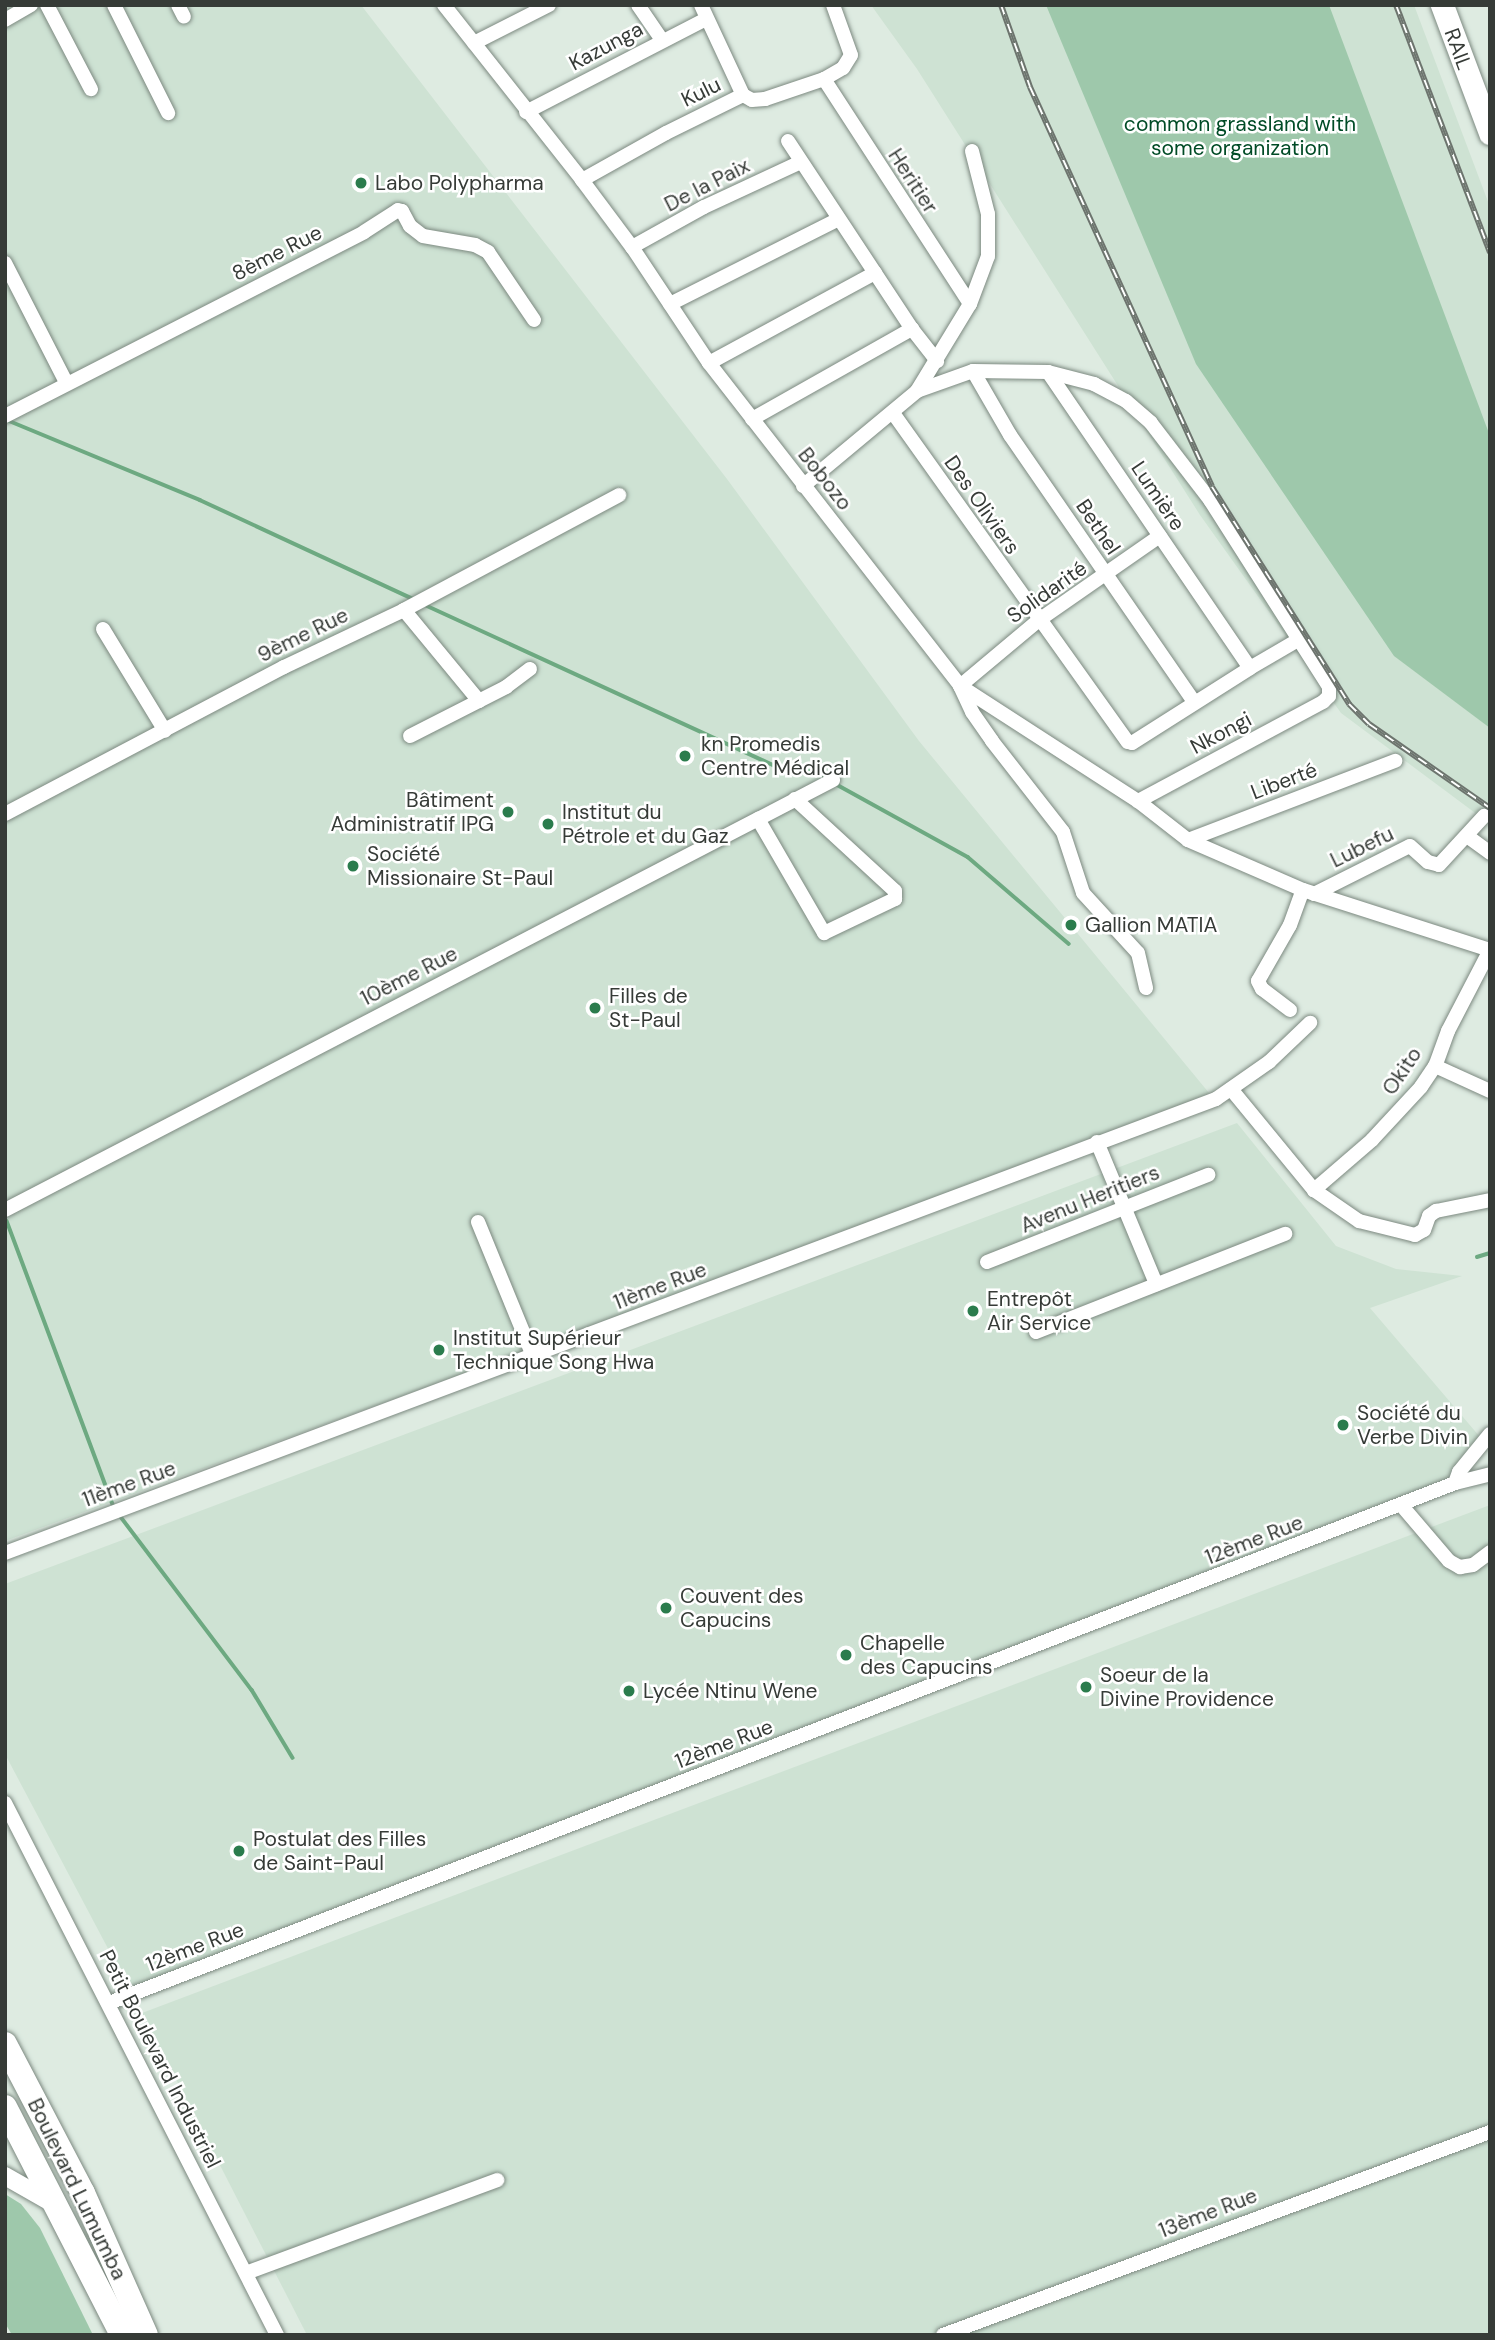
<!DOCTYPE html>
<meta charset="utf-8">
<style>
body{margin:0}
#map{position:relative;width:1495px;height:2340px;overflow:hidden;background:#deebe1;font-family:"DM Sans",sans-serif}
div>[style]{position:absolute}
.built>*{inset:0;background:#cee2d3}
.green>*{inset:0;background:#9ec8ab}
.stream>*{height:3.5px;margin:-1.75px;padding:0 1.75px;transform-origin:1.75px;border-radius:1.75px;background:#6da981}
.roads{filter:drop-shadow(0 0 2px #7c8980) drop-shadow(0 0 2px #7c8980)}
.minor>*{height:14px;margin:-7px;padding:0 7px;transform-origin:7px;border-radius:7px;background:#fff}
.tertiary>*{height:18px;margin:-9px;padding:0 9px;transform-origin:9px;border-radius:9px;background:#fff}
.primary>*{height:23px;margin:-11.5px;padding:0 11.5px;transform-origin:11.5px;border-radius:11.5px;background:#fff}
.trunk>*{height:24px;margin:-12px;padding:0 12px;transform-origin:12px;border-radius:12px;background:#fff}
.rail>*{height:6px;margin-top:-3px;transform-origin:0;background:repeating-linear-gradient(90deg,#fff 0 10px,#6d746e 0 20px);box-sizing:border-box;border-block:2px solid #6d746e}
.dots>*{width:19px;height:19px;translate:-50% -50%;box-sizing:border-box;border:4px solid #fff;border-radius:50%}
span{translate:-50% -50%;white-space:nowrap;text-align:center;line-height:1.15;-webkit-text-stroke:5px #fff;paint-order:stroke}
.street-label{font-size:21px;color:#363b37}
.park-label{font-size:21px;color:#004b26}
.poi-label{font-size:21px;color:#363b37}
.left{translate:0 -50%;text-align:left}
.right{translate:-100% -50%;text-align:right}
.frame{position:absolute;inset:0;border:7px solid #363b37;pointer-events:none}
</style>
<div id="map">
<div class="built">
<div style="clip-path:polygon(5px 5px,361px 5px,727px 479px,919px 741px,1214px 1099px,5px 1541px)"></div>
<div style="clip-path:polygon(871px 5px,1414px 5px,1490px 207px,1490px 824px,1341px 713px,1200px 515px,917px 69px)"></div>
<div style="clip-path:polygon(1237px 1123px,1336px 1246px,1396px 1269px,1462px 1276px,1370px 1308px,1486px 1444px,1455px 1476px,131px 1992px,5px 1754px,5px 1584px)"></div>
<div style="clip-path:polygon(1490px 1505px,1490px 2335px,307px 2335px,142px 2013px)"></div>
</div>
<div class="green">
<div style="clip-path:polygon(1046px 5px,1329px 5px,1490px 436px,1490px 728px,1394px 656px,1196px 364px)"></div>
<div style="clip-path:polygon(5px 2194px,21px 2204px,40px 2228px,93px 2335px,12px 2335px,5px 2323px)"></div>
</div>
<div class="stream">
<div style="left:7px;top:420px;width:209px;rotate:22.5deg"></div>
<div style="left:200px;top:500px;width:235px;rotate:24.9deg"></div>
<div style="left:423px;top:604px;width:406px;rotate:24.7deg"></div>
<div style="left:792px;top:774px;width:21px;rotate:-8deg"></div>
<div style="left:813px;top:771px;width:16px;rotate:30deg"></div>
<div style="left:834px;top:783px;width:153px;rotate:28.9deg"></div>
<div style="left:968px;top:857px;width:133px;rotate:40.7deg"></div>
<div style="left:7px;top:1221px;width:305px;rotate:69.5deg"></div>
<div style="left:1477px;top:1257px;width:14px;rotate:-17deg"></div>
<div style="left:118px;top:1513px;width:222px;rotate:52.9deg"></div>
<div style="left:252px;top:1690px;width:79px;rotate:58.9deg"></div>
</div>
<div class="roads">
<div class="minor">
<div style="left:47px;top:5px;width:95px;rotate:62.4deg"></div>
<div style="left:114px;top:5px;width:121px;rotate:63.4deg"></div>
<div style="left:178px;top:5px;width:13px;rotate:63deg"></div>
<div style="left:444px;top:5px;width:223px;rotate:51.7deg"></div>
<div style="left:582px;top:180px;width:84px;rotate:53.3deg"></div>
<div style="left:632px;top:247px;width:139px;rotate:56.4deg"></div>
<div style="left:709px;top:363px;width:409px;rotate:52.1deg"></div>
<div style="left:960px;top:686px;width:29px;rotate:65deg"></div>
<div style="left:972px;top:712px;width:35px;rotate:55deg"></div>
<div style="left:992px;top:741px;width:115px;rotate:52deg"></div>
<div style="left:1063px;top:832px;width:64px;rotate:71.8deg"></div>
<div style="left:1083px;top:893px;width:81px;rotate:47.5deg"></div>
<div style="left:1138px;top:953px;width:36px;rotate:77deg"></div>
<div style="left:638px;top:5px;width:42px;rotate:55.6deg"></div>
<div style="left:701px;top:5px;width:99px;rotate:65deg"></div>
<div style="left:5px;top:20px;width:30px;rotate:-30deg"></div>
<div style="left:474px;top:43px;width:84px;rotate:-26.9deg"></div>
<div style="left:824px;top:79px;width:268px;rotate:57deg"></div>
<div style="left:526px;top:112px;width:203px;rotate:-27.3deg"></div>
<div style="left:788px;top:141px;width:225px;rotate:56.6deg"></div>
<div style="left:912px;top:329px;width:41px;rotate:52deg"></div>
<div style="left:582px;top:180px;width:96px;rotate:-29.2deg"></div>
<div style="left:666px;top:133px;width:86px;rotate:-26.3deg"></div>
<div style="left:743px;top:95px;width:10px;rotate:29deg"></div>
<div style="left:752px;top:100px;width:13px;rotate:-4deg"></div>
<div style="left:765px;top:99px;width:62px;rotate:-18.7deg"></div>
<div style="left:824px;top:79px;width:22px;rotate:-30deg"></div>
<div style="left:843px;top:68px;width:15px;rotate:-58deg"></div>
<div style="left:851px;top:55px;width:53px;rotate:-109.8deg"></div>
<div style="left:632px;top:247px;width:82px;rotate:-29.1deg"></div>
<div style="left:704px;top:207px;width:107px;rotate:-24.9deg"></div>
<div style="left:5px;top:263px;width:134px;rotate:62.9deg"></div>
<div style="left:670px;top:304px;width:189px;rotate:-26.7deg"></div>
<div style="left:709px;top:363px;width:189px;rotate:-28.5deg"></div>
<div style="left:973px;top:371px;width:74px;rotate:60deg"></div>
<div style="left:1010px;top:435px;width:324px;rotate:55.4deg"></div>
<div style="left:1048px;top:372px;width:358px;rotate:55.7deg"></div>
<div style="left:1250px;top:668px;width:56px;rotate:-30.3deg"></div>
<div style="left:917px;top:391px;width:59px;rotate:-19.7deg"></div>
<div style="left:973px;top:371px;width:75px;rotate:0.8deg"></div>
<div style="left:1048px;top:372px;width:48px;rotate:14.6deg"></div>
<div style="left:1094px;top:384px;width:36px;rotate:28deg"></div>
<div style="left:1126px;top:401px;width:33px;rotate:41deg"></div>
<div style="left:1151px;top:423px;width:97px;rotate:52.5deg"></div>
<div style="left:1210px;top:500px;width:222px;rotate:57.5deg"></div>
<div style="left:1329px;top:687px;width:9px;rotate:90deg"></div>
<div style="left:1329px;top:696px;width:8px;rotate:135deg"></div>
<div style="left:1323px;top:702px;width:210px;rotate:151.8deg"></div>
<div style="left:893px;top:413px;width:404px;rotate:54.5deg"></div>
<div style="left:1128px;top:742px;width:4px;rotate:14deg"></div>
<div style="left:1132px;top:743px;width:140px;rotate:-32.4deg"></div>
<div style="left:5px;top:416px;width:403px;rotate:-27.1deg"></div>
<div style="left:364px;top:232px;width:40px;rotate:-32.9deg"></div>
<div style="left:398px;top:210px;width:4px;rotate:14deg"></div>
<div style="left:402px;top:211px;width:17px;rotate:62deg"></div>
<div style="left:410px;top:226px;width:16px;rotate:38deg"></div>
<div style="left:423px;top:236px;width:53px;rotate:9.8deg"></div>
<div style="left:475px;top:245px;width:15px;rotate:28deg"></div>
<div style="left:488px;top:252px;width:82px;rotate:55.9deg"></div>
<div style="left:752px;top:419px;width:184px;rotate:-29.4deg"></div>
<div style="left:803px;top:486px;width:148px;rotate:-39.8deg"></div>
<div style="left:917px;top:391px;width:102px;rotate:-58.7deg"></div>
<div style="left:970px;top:304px;width:51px;rotate:-69.4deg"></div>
<div style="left:988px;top:256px;width:42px;rotate:-90deg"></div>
<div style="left:988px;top:214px;width:65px;rotate:-104.3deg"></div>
<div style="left:404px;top:610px;width:118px;rotate:50.5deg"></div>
<div style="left:103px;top:629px;width:119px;rotate:58.7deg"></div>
<div style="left:960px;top:686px;width:212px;rotate:32.9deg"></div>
<div style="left:1138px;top:801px;width:63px;rotate:38deg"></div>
<div style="left:1188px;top:840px;width:125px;rotate:23.5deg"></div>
<div style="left:1303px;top:890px;width:196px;rotate:17.8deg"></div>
<div style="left:1490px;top:950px;width:91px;rotate:117.4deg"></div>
<div style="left:1448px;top:1031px;width:37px;rotate:110deg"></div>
<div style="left:1435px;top:1066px;width:25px;rotate:124deg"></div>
<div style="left:1421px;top:1087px;width:72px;rotate:132.8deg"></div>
<div style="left:1372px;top:1140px;width:77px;rotate:139.2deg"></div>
<div style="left:960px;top:686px;width:103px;rotate:-39.9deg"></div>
<div style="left:1039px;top:620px;width:147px;rotate:-34.8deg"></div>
<div style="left:410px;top:736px;width:108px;rotate:-27deg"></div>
<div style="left:506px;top:687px;width:30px;rotate:-37deg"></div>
<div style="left:5px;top:814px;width:315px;rotate:-27.8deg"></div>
<div style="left:284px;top:667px;width:133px;rotate:-25.4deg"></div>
<div style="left:404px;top:610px;width:244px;rotate:-28.1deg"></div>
<div style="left:758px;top:819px;width:132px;rotate:59.9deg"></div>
<div style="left:824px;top:933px;width:79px;rotate:-25.6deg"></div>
<div style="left:895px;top:899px;width:8px;rotate:-90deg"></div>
<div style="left:895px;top:891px;width:136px;rotate:-137.4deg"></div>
<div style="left:1467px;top:836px;width:29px;rotate:36deg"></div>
<div style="left:1188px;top:840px;width:222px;rotate:-20.9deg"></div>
<div style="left:1314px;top:894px;width:107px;rotate:-26.6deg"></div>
<div style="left:1410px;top:846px;width:24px;rotate:42deg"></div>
<div style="left:1428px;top:862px;width:11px;rotate:15deg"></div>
<div style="left:1439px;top:865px;width:67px;rotate:-47.4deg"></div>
<div style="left:1290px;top:1010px;width:35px;rotate:-143deg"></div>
<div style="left:1262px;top:989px;width:9px;rotate:-117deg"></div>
<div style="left:1258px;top:981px;width:64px;rotate:-60.3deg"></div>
<div style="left:1290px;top:925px;width:37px;rotate:-70deg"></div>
<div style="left:1435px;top:1066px;width:60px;rotate:24.4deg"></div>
<div style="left:1231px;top:1089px;width:131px;rotate:50.6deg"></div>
<div style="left:1314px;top:1190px;width:55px;rotate:34.6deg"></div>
<div style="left:1359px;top:1221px;width:58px;rotate:14deg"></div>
<div style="left:1415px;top:1235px;width:10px;rotate:-29deg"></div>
<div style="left:1424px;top:1230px;width:15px;rotate:-70deg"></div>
<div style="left:1429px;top:1216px;width:9px;rotate:-36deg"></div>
<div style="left:1436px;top:1211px;width:55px;rotate:-11.5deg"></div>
<div style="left:1097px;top:1142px;width:154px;rotate:67.4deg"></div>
<div style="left:5px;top:1210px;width:933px;rotate:-27.44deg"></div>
<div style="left:478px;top:1222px;width:145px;rotate:67.7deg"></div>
<div style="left:987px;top:1262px;width:238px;rotate:-21.5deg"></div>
<div style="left:1036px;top:1332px;width:268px;rotate:-21.5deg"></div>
<div style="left:1455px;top:1483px;width:12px;rotate:-70deg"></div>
<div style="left:1459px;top:1472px;width:49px;rotate:-50.8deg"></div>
<div style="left:1402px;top:1506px;width:72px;rotate:49.5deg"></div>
<div style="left:1449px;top:1561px;width:13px;rotate:29deg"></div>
<div style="left:1460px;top:1567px;width:13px;rotate:-9deg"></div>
<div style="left:1473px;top:1565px;width:21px;rotate:-37deg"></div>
<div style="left:5px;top:1553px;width:1293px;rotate:-20.55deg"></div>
<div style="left:1216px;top:1099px;width:65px;rotate:-34.9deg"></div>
<div style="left:1269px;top:1062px;width:57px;rotate:-43.6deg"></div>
<div style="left:5px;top:1803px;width:598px;rotate:62.92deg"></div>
<div style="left:109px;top:2003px;width:1443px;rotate:-21.12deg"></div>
<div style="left:1455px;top:1483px;width:36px;rotate:-14deg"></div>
<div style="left:246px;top:2273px;width:268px;rotate:-20.3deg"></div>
<div style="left:943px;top:2335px;width:583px;rotate:-20.36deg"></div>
</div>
<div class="tertiary">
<div style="left:5px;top:2176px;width:56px;rotate:29.7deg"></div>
</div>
<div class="primary">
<div style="left:1442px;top:5px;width:137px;rotate:69.4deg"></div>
</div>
<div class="trunk">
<div style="left:5px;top:2044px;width:168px;rotate:62.4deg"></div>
<div style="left:83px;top:2193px;width:155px;rotate:66.1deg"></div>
<div style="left:5px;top:2107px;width:256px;rotate:62.8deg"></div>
</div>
</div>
<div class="rail">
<div style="left:1001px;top:5px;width:87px;rotate:70.5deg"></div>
<div style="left:1030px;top:87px;width:439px;rotate:65.5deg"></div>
<div style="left:1212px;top:487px;width:257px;rotate:57.7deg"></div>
<div style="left:1349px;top:704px;width:28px;rotate:45deg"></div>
<div style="left:1369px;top:724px;width:147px;rotate:34.8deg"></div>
<div style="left:1396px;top:5px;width:265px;rotate:69.2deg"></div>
</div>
<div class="dots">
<div style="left:361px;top:183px;background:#2b7c4d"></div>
<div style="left:685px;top:756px;background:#2b7c4d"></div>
<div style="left:508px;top:812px;background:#2b7c4d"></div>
<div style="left:548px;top:824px;background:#2b7c4d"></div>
<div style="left:353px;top:866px;background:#2b7c4d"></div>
<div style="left:1071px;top:925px;background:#2b7c4d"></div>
<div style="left:595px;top:1008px;background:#2b7c4d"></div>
<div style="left:973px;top:1311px;background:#2b7c4d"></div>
<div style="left:439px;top:1350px;background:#2b7c4d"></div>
<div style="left:1343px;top:1425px;background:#2b7c4d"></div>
<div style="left:666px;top:1608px;background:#2b7c4d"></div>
<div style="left:846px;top:1655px;background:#2b7c4d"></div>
<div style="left:1086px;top:1687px;background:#2b7c4d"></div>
<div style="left:629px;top:1691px;background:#2b7c4d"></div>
<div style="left:239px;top:1851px;background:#2b7c4d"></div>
</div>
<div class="street-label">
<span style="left:606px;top:46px;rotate:-28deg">Kazunga</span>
<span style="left:1458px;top:49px;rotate:70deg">RAIL</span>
<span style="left:701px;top:92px;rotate:-26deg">Kulu</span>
<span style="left:913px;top:181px;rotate:57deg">Heritier</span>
<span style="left:707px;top:185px;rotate:-27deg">De la Paix</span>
<span style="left:277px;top:253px;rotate:-27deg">8ème Rue</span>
<span style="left:825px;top:479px;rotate:52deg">Bobozo</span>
<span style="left:1158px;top:496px;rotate:56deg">Lumière</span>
<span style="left:982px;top:505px;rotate:55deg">Des Oliviers</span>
<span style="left:1098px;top:527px;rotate:56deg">Bethel</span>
<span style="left:1047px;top:592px;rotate:-35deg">Solidarité</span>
<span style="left:303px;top:635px;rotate:-26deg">9ème Rue</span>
<span style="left:1221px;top:733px;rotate:-28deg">Nkongi</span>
<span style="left:1284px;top:781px;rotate:-21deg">Liberté</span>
<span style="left:1362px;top:847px;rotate:-26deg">Lubefu</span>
<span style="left:409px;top:976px;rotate:-27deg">10ème Rue</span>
<span style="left:1402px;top:1071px;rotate:-56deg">Okito</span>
<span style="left:1090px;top:1199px;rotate:-22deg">Avenu Heritiers</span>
<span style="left:660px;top:1286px;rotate:-21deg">11ème Rue</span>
<span style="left:129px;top:1484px;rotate:-20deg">11ème Rue</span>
<span style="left:1254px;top:1540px;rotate:-21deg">12ème Rue</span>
<span style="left:724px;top:1744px;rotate:-21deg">12ème Rue</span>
<span style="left:195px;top:1947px;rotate:-21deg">12ème Rue</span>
<span style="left:160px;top:2059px;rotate:63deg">Petit Boulevard Industriel</span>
<span style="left:77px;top:2189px;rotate:64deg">Boulevard Lumumba</span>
<span style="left:1208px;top:2213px;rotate:-21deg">13ème Rue</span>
</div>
<div class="park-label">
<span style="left:1240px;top:136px">common grassland with<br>some organization</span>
</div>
<div class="poi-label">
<span class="left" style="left:375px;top:183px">Labo Polypharma</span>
<span class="left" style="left:701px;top:756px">kn Promedis<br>Centre Médical</span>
<span class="right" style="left:494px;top:812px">Bâtiment<br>Administratif IPG</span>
<span class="left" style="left:562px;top:824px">Institut du<br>Pétrole et du Gaz</span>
<span class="left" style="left:367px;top:866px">Société<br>Missionaire St-Paul</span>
<span class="left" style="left:1085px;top:925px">Gallion MATIA</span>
<span class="left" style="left:609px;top:1008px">Filles de<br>St-Paul</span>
<span class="left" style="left:987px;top:1311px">Entrepôt<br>Air Service</span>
<span class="left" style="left:453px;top:1350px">Institut Supérieur<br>Technique Song Hwa</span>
<span class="left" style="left:1357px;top:1425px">Société du<br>Verbe Divin</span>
<span class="left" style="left:680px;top:1608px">Couvent des<br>Capucins</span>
<span class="left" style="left:860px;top:1655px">Chapelle<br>des Capucins</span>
<span class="left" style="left:1100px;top:1687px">Soeur de la<br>Divine Providence</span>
<span class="left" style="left:643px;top:1691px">Lycée Ntinu Wene</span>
<span class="left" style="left:253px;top:1851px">Postulat des Filles<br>de Saint-Paul</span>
</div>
<div class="frame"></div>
</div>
